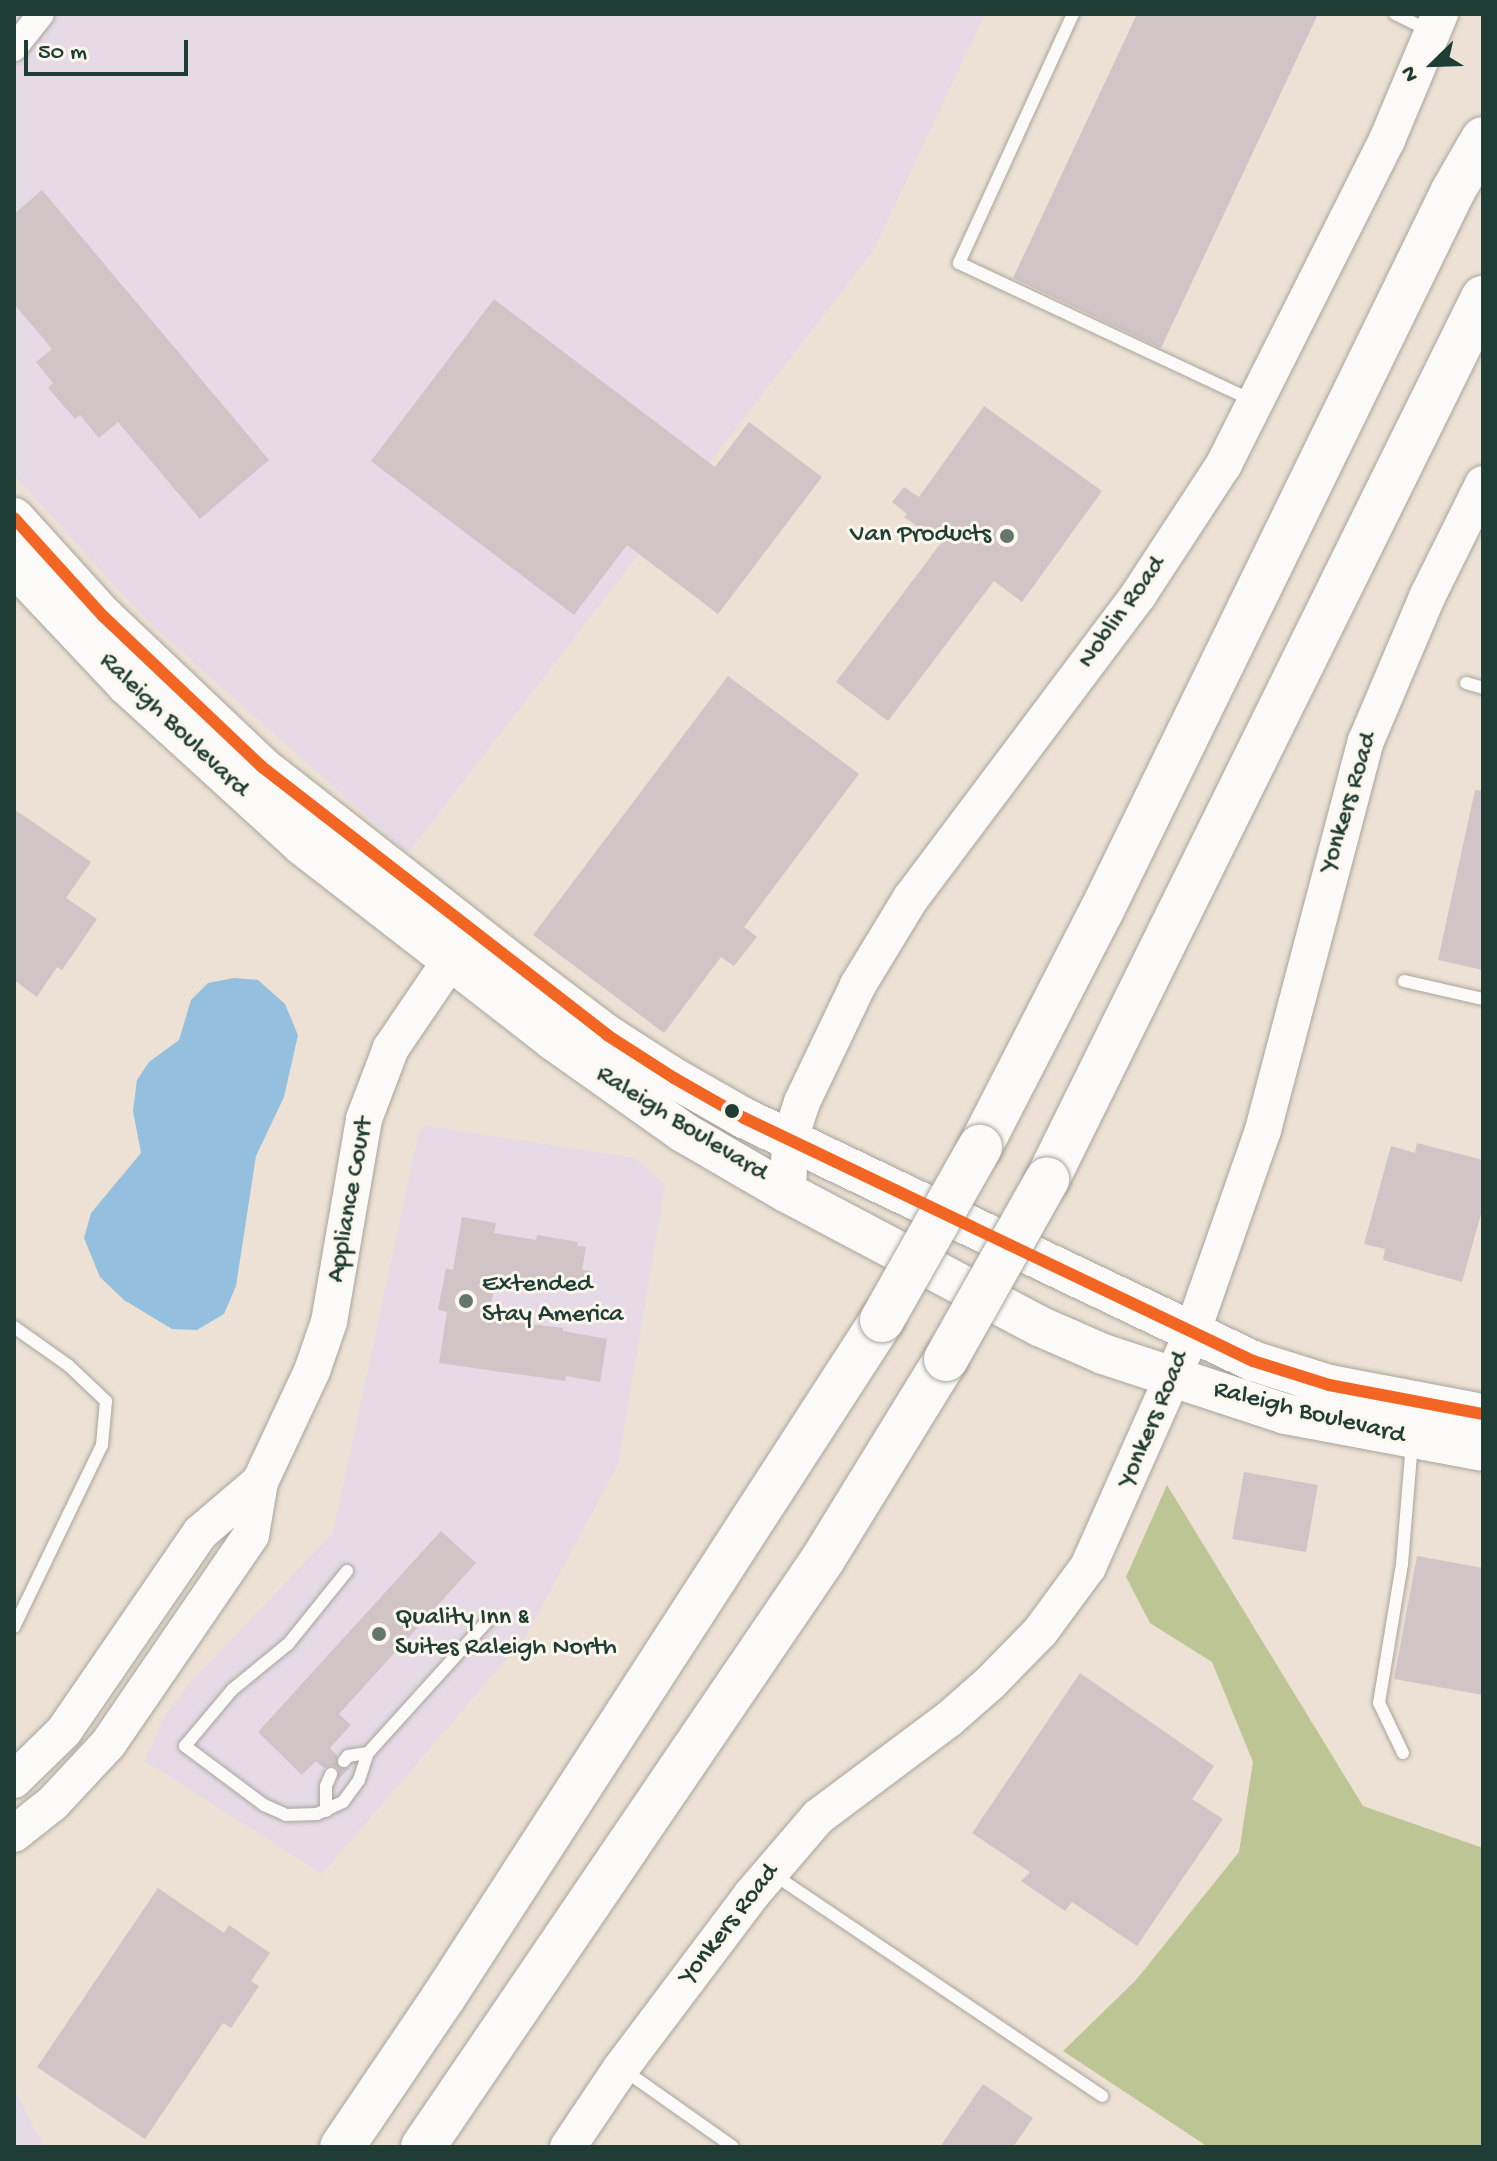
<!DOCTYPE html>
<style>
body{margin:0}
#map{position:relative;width:1497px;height:2161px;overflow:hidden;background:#ece1d4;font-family:"Gochi Hand",sans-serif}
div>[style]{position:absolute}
.built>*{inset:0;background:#e5dae6}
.forest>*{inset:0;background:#bdc594}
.water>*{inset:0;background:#94bfdf}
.building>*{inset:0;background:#d0c4c6;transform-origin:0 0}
.roads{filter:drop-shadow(0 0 2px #a7a49b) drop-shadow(0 0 2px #a7a49b)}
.lane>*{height:12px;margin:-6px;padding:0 6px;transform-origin:6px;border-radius:6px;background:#fcfaf9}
.street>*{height:26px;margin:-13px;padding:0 13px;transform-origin:13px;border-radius:13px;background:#fcfaf9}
.secondary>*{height:36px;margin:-18px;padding:0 18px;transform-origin:18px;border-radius:18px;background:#fcfaf9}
.primary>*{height:40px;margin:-20px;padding:0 20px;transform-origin:20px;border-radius:20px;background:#fcfaf9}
.highway>*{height:44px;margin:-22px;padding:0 22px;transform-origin:22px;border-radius:22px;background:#fcfaf9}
.bridges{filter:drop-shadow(0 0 2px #a7a49b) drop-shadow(0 0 2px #a7a49b)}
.highway-bridge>*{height:44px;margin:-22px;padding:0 22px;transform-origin:22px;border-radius:22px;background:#fcfaf9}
.bus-1>*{height:12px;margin:-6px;padding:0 6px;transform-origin:6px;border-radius:6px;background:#f26522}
.dots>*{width:22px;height:22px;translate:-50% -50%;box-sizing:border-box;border:4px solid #fbf7ec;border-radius:50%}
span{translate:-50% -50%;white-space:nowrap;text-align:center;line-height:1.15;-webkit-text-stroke:6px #fbf7ec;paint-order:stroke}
.poi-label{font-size:26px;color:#1f3d34}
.right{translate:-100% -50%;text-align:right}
.left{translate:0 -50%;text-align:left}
.street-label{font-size:26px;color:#1f3d34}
.frame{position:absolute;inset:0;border:16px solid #1f3d34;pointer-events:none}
.north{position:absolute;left:1393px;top:24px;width:80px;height:80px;-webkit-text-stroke:6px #fbf7ec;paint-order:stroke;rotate:247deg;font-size:22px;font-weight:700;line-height:32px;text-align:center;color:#1f3d34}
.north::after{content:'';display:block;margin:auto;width:28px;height:36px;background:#1f3d34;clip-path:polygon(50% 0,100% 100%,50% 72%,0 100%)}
.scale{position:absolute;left:24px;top:40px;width:164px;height:36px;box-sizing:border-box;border:4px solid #1f3d34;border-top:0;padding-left:10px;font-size:24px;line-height:28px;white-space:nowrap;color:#1f3d34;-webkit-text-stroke:6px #fbf7ec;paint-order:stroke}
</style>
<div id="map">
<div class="built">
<div style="clip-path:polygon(14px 14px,985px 14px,873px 251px,408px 853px,146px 620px,14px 475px)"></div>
<div style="clip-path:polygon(426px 1126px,635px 1158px,665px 1185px,618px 1464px,526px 1636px,322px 1874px,145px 1761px,165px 1716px,189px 1684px,333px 1533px,419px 1131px)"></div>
<div style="clip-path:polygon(14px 2088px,44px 2147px,14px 2147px)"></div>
</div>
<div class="forest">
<div style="clip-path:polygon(1167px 1485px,1363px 1806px,1483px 1848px,1483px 2147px,1208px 2147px,1063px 2051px,1136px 1980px,1239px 1852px,1253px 1762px,1212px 1662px,1150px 1623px,1126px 1577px)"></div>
</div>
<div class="water">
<div style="clip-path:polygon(234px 978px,258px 980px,285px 1004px,298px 1035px,284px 1097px,256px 1156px,236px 1286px,224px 1314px,197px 1330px,172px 1329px,124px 1300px,100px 1277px,84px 1238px,91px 1213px,141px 1153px,133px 1111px,137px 1080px,149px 1062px,179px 1040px,191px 1000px,208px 983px)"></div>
</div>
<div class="building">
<div style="clip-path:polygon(1137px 14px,1318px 14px,1161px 348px,1013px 278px)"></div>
<div style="clip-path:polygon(42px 190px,269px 460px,200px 519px,118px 422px,99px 438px,80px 415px,75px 419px,48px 388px,53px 383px,36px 362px,52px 349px,14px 304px,14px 214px)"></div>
<div style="clip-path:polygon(494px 299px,715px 467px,749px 422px,822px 477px,718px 614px,627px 545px,574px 615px,371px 461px)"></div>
<div style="clip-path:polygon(984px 406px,1102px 491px,1022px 602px,994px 581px,888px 721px,836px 682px,941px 543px,904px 517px,907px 514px,892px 502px,904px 487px,919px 497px)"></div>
<div style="clip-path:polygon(728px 676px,859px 774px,744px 927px,757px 937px,734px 966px,721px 957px,664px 1033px,533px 935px)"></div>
<div style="clip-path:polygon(1475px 790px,1483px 791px,1483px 970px,1438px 960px)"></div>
<div style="clip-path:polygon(14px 809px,91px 862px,66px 898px,97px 919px,62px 970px,57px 967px,37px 997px,14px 980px)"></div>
<div style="clip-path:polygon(1417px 1143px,1483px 1160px,1483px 1207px,1462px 1282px,1383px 1260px,1385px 1249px,1364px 1244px,1391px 1146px,1415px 1153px)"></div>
<div style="clip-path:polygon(462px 1217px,496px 1223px,494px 1233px,536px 1240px,537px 1235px,578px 1242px,577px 1246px,586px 1247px,582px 1270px,591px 1271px,588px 1289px,570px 1286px,569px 1290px,496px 1275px,489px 1319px,563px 1328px,563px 1331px,607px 1339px,600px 1382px,566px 1376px,565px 1381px,439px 1363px,447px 1312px,438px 1310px,446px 1268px,453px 1270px)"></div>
<div style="left:1244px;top:1472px;width:75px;height:68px;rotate:10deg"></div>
<div style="clip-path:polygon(441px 1531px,476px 1563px,339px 1714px,351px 1725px,330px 1748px,337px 1755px,338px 1767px,349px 1768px,338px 1780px,338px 1768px,331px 1765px,324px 1768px,316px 1761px,302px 1775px,258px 1732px)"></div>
<div style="clip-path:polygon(1417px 1556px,1483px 1568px,1483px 1695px,1394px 1679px)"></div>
<div style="clip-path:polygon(1080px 1673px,1214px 1766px,1192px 1799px,1223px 1819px,1137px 1946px,1072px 1902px,1065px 1911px,1021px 1881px,1030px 1872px,972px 1833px)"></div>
<div style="clip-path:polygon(158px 1888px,224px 1933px,229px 1925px,270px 1953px,251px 1981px,259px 1986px,231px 2028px,223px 2023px,145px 2139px,37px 2067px)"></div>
<div style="clip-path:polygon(983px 2084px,1033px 2118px,1013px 2147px,940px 2147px)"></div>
</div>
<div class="roads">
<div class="lane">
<div style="left:1073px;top:14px;width:274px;rotate:114.6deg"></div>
<div style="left:959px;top:263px;width:326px;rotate:25.1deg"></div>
<div style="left:1395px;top:14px;width:39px;rotate:26deg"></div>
<div style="left:1466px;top:683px;width:18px;rotate:16deg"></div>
<div style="left:1404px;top:981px;width:81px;rotate:12.8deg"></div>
<div style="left:14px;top:1327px;width:67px;rotate:35.3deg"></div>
<div style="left:69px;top:1366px;width:51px;rotate:43.4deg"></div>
<div style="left:106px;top:1401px;width:44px;rotate:95.2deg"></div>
<div style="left:102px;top:1445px;width:202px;rotate:115.8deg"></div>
<div style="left:347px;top:1571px;width:94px;rotate:128.9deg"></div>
<div style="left:288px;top:1644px;width:72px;rotate:140.6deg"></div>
<div style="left:232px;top:1690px;width:73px;rotate:130deg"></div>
<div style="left:185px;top:1746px;width:99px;rotate:36.8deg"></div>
<div style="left:264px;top:1805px;width:24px;rotate:24deg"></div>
<div style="left:286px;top:1815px;width:31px;rotate:-2deg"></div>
<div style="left:317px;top:1814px;width:29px;rotate:-25deg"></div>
<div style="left:343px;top:1802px;width:27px;rotate:-54deg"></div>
<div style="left:359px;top:1780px;width:28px;rotate:-72deg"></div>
<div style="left:368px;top:1753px;width:181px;rotate:-47.9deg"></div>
<div style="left:1403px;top:1753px;width:55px;rotate:-115.6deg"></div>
<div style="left:1379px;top:1703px;width:141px;rotate:-80.6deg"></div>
<div style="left:1402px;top:1564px;width:122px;rotate:-85.3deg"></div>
<div style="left:344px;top:1761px;width:6px;rotate:-51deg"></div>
<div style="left:348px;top:1756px;width:20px;rotate:-9deg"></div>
<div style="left:326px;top:1811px;width:25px;rotate:-90deg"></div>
<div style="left:326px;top:1786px;width:13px;rotate:-67deg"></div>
<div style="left:773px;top:1874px;width:397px;rotate:34deg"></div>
<div style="left:624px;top:2070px;width:133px;rotate:35.2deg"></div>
</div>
<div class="street">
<div style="left:14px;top:48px;width:43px;rotate:-51.5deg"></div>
</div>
<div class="secondary">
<div style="left:788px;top:1193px;width:54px;rotate:-87.9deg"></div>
<div style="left:790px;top:1139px;width:39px;rotate:-72deg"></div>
<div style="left:802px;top:1102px;width:130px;rotate:-64.4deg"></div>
<div style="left:858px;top:985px;width:102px;rotate:-58.7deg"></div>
<div style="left:911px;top:898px;width:380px;rotate:-53.1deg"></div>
<div style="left:1139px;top:594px;width:155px;rotate:-56.8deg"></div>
<div style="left:1224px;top:464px;width:363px;rotate:-63.3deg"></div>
<div style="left:1387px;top:140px;width:137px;rotate:-67.2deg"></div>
<div style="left:14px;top:1780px;width:70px;rotate:-44.4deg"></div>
<div style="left:64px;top:1731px;width:240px;rotate:-55.5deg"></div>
<div style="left:200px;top:1533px;width:79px;rotate:-40.4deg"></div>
<div style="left:14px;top:1834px;width:50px;rotate:-38.5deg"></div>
<div style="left:53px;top:1803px;width:81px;rotate:-47deg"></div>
<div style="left:108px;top:1744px;width:253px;rotate:-55.6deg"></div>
<div style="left:251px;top:1535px;width:54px;rotate:-80.4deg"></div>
<div style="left:260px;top:1482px;width:123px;rotate:-64.9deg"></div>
<div style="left:312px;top:1371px;width:52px;rotate:-70.9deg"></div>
<div style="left:329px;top:1322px;width:206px;rotate:-80.2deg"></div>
<div style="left:364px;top:1119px;width:76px;rotate:-69.2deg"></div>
<div style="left:391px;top:1048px;width:135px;rotate:-55.8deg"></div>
<div style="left:568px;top:2147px;width:95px;rotate:-56.1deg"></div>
<div style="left:621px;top:2068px;width:218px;rotate:-53deg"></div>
<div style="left:752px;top:1894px;width:101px;rotate:-49.4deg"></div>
<div style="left:818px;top:1817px;width:164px;rotate:-36.8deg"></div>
<div style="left:949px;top:1719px;width:55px;rotate:-41.3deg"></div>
<div style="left:990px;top:1683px;width:71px;rotate:-45.6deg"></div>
<div style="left:1040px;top:1632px;width:81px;rotate:-53.6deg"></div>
<div style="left:1088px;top:1567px;width:256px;rotate:-66deg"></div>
<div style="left:1192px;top:1333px;width:215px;rotate:-70.7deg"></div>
<div style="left:1263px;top:1130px;width:402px;rotate:-75.2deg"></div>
<div style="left:1366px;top:741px;width:156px;rotate:-67deg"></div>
<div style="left:1427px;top:597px;width:126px;rotate:-63.6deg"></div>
</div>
<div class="primary">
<div style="left:14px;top:518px;width:132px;rotate:47.8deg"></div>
<div style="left:103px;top:616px;width:219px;rotate:43.5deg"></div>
<div style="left:262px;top:767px;width:319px;rotate:38.1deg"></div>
<div style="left:513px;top:964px;width:118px;rotate:37.1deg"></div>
<div style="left:607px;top:1035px;width:80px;rotate:32.7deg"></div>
<div style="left:674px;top:1078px;width:81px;rotate:29.7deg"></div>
<div style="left:744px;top:1118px;width:564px;rotate:25.52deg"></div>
<div style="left:1253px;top:1361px;width:80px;rotate:17.5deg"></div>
<div style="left:1329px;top:1385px;width:157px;rotate:10.7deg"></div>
<div style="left:14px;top:565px;width:165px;rotate:46.7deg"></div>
<div style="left:127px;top:685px;width:237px;rotate:42.4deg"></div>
<div style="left:302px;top:845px;width:318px;rotate:37.8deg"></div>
<div style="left:553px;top:1040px;width:159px;rotate:35.3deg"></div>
<div style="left:683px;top:1132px;width:121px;rotate:30.2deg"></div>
<div style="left:788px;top:1193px;width:284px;rotate:27.9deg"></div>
<div style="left:1039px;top:1326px;width:70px;rotate:23.6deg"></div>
<div style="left:1103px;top:1354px;width:193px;rotate:18.2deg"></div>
<div style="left:1286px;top:1414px;width:200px;rotate:10.6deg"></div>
</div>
<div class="highway">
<div style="left:980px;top:1147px;width:264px;rotate:-62.8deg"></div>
<div style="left:1101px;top:912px;width:802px;rotate:-63.98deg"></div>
<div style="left:1453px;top:191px;width:60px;rotate:-60deg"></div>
<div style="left:1047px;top:1180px;width:984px;rotate:-63.7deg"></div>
<div style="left:342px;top:2147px;width:180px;rotate:-55.9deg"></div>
<div style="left:443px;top:1998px;width:808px;rotate:-57.08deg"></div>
<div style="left:423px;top:2147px;width:711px;rotate:-55.77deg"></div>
<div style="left:823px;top:1559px;width:235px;rotate:-58.4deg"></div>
</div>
</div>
<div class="bridges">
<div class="highway-bridge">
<div style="left:882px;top:1320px;width:199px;rotate:-60.5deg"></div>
<div style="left:946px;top:1359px;width:206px;rotate:-60.6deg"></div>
</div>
</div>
<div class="bus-1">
<div style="left:14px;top:518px;width:132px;rotate:47.8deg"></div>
<div style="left:103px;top:616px;width:219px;rotate:43.5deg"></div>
<div style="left:262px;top:767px;width:437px;rotate:37.8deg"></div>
<div style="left:607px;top:1035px;width:80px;rotate:32.7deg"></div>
<div style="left:674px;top:1078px;width:81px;rotate:29.7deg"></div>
<div style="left:744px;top:1118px;width:564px;rotate:25.52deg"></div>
<div style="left:1253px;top:1361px;width:80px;rotate:17.5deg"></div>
<div style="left:1329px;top:1385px;width:157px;rotate:10.7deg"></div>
</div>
<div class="dots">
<div style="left:1007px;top:536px;background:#67766c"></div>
<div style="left:732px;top:1111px;background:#1f3d34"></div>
<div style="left:466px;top:1301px;background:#67766c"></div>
<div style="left:379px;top:1634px;background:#67766c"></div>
</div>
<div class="poi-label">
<span class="right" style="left:991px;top:536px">Van Products</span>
<span class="left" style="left:482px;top:1301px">Extended<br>Stay America</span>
<span class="left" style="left:395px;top:1634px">Quality Inn &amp;<br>Suites Raleigh North</span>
</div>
<div class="street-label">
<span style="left:1123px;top:613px;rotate:-54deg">Noblin Road</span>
<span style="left:173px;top:726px;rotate:44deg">Raleigh Boulevard</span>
<span style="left:1350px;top:803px;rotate:-73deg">Yonkers Road</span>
<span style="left:681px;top:1125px;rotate:32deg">Raleigh Boulevard</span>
<span style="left:352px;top:1200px;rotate:-80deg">Appliance Court</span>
<span style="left:1309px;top:1414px;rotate:14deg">Raleigh Boulevard</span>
<span style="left:1155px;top:1420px;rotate:-67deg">Yonkers Road</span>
<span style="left:730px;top:1925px;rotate:-52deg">Yonkers Road</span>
</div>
<div class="frame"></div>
<div class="north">N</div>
<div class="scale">50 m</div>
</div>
